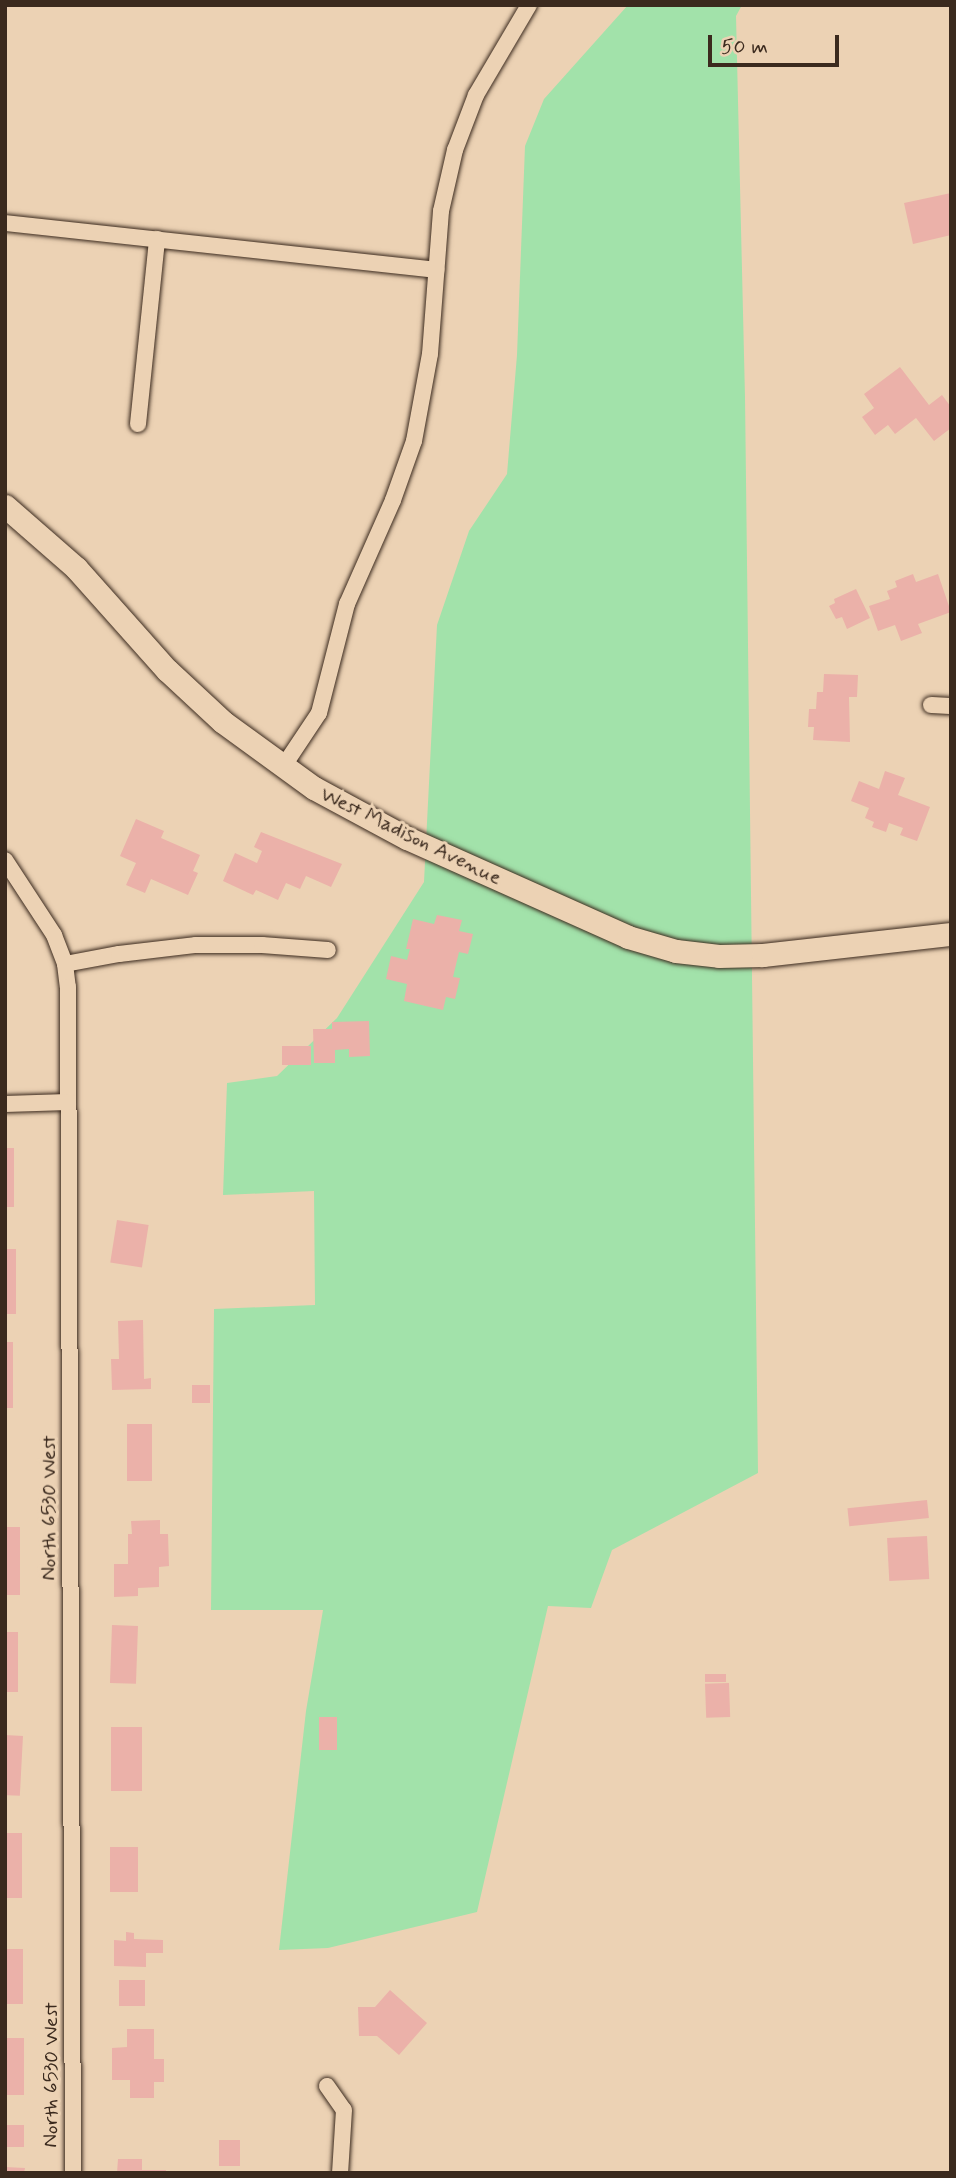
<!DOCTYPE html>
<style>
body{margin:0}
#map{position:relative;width:956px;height:2178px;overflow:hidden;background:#ecd2b4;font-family:Mynerve,sans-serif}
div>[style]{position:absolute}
.green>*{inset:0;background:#a2e2aa}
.building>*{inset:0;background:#ebb1a9;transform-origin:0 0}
.roads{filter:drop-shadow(0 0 2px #3b2a1e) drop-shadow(0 0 2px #3b2a1e)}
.street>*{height:16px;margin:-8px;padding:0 8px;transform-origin:8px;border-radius:8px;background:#ecd2b4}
.secondary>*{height:23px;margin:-11.5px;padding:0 11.5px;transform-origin:11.5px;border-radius:11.5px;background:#ecd2b4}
span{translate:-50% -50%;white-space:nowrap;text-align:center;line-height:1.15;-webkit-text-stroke:6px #ecd2b4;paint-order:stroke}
.street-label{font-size:21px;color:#3b2a1e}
.frame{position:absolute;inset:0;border:7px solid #3b2a1e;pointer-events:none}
.scale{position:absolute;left:708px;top:35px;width:131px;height:32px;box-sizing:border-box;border:4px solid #3b2a1e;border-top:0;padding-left:9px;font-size:21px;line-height:24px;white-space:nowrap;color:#3b2a1e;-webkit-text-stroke:5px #ecd2b4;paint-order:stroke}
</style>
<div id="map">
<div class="green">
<div style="clip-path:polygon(628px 5px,742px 5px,736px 16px,745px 397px,758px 1473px,612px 1550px,591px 1608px,548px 1606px,477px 1912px,328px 1948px,279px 1950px,306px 1711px,323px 1610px,211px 1610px,214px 1309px,315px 1305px,314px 1191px,223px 1195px,227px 1083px,277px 1076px,337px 1018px,424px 882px,437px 625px,469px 531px,507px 474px,517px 355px,525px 146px,544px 99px)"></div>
</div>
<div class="building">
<div style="clip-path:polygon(951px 193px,951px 235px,913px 244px,904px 203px)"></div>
<div style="clip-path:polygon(900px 367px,929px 405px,942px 395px,951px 407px,951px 428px,934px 441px,916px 418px,895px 434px,888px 425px,875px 435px,862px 417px,874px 408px,864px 394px)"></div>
<div style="clip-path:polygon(913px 574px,916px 582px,938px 574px,951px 612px,918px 624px,922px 633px,901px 641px,895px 625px,878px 631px,869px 606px,890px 599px,887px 591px,897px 587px,895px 581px)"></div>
<div style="clip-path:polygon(856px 589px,870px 618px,847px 629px,842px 617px,836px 619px,829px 606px,835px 603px,834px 599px)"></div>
<div style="clip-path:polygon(824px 674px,858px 675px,857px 697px,849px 697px,850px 742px,813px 740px,814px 727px,808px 727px,809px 709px,816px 709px,817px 692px,823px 692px)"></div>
<div style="clip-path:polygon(885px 771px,905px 778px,898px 795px,930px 807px,917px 841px,900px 835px,903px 828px,889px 823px,886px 832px,872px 827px,874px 822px,865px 818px,869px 808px,851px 801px,859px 781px,879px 789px)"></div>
<div style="clip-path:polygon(136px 819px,164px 831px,161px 838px,200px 855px,193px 871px,198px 873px,188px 895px,151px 879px,145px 893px,126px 885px,136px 863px,120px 856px)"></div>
<div style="clip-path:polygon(261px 832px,342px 864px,331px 887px,306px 876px,300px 889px,286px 883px,278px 900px,256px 890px,253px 895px,223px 881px,235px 853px,257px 863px,262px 851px,254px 847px)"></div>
<div style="clip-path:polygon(437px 915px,462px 920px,459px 931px,473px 934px,468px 954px,459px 952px,453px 977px,460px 978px,455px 999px,446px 997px,443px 1010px,404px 1001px,407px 984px,386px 979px,391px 956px,407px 960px,410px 949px,406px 949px,413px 919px,434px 924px)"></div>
<div style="clip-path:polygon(369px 1021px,370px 1056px,349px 1057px,349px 1049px,335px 1050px,335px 1063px,314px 1063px,313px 1029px,332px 1029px,332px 1022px)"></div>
<div style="left:282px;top:1046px;width:29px;height:19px"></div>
<div style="left:5px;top:1148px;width:9px;height:59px"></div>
<div style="left:117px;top:1220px;width:32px;height:43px;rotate:9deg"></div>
<div style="left:5px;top:1249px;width:11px;height:65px"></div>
<div style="clip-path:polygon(143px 1320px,144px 1379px,151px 1378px,151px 1389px,112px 1390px,111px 1359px,119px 1359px,118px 1321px)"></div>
<div style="left:5px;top:1342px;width:8px;height:66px"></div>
<div style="left:192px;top:1385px;width:18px;height:18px"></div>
<div style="left:127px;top:1424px;width:25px;height:57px"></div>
<div style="left:927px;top:1500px;width:18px;height:80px;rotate:84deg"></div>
<div style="clip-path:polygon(160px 1520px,160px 1534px,168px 1534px,169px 1566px,159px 1567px,159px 1587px,138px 1588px,138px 1596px,114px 1597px,114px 1564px,128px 1564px,128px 1534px,132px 1534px,131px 1521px)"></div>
<div style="left:5px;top:1527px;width:15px;height:68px"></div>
<div style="left:927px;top:1536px;width:43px;height:40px;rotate:87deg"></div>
<div style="left:112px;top:1625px;width:26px;height:58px;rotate:2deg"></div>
<div style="left:5px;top:1632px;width:13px;height:60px"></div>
<div style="left:726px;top:1674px;width:8px;height:21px;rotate:90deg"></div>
<div style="left:729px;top:1683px;width:34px;height:24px;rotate:88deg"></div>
<div style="left:319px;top:1717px;width:18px;height:33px"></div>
<div style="left:111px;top:1727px;width:31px;height:64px"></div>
<div style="left:5px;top:1735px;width:18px;height:60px;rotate:3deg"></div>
<div style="left:5px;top:1833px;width:17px;height:65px"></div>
<div style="left:138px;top:1847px;width:45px;height:28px;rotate:90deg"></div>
<div style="clip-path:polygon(126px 1932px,134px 1933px,134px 1939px,163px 1940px,163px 1953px,146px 1953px,146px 1967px,114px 1966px,114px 1940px,126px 1941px)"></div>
<div style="left:5px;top:1949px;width:18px;height:55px"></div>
<div style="left:119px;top:1980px;width:26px;height:26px"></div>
<div style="clip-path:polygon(390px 1990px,427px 2023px,399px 2055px,377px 2036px,359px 2036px,358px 2007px,375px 2007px)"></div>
<div style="clip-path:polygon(127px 2029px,154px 2029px,154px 2059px,164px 2059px,164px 2082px,154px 2082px,154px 2098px,130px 2098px,130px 2080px,112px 2080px,112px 2048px,127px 2047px)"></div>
<div style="left:5px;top:2038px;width:19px;height:57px"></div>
<div style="left:5px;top:2125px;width:19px;height:22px"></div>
<div style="left:219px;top:2140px;width:21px;height:26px"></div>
<div style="clip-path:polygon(118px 2159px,142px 2159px,142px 2170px,166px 2170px,166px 2173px,117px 2173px)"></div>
<div style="clip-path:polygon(5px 2167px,25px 2168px,24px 2173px,5px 2173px)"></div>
</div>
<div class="roads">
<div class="street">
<div style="left:5px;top:223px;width:434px;rotate:6.2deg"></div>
<div style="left:138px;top:424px;width:186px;rotate:-84.1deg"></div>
<div style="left:931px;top:705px;width:20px;rotate:3deg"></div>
<div style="left:283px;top:767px;width:65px;rotate:-56.3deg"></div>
<div style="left:319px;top:713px;width:113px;rotate:-75.6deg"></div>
<div style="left:347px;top:604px;width:114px;rotate:-66.1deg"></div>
<div style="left:393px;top:500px;width:63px;rotate:-70.4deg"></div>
<div style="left:414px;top:441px;width:88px;rotate:-79.6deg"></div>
<div style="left:430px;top:354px;width:143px;rotate:-85.6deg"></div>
<div style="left:441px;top:211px;width:63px;rotate:-77.1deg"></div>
<div style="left:455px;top:150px;width:59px;rotate:-69.1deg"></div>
<div style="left:476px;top:95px;width:104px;rotate:-59.5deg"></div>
<div style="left:5px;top:860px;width:90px;rotate:56.8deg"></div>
<div style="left:54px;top:935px;width:31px;rotate:69deg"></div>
<div style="left:65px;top:964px;width:23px;rotate:83deg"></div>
<div style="left:68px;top:987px;width:1186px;rotate:89.76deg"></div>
<div style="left:65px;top:964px;width:55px;rotate:-10.5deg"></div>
<div style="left:119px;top:954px;width:78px;rotate:-6.7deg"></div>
<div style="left:196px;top:945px;width:66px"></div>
<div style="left:262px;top:945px;width:66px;rotate:4.3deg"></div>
<div style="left:5px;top:1104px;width:63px;rotate:-1.8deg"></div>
<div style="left:327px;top:2086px;width:29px;rotate:55deg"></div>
<div style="left:344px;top:2110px;width:63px;rotate:93.6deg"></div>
</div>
<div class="secondary">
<div style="left:5px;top:506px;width:94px;rotate:41.1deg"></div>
<div style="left:76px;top:568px;width:137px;rotate:48.3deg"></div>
<div style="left:167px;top:670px;width:76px;rotate:42.9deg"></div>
<div style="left:223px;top:722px;width:112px;rotate:36deg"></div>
<div style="left:314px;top:788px;width:106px;rotate:28.3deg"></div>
<div style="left:407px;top:838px;width:242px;rotate:24.1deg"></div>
<div style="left:628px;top:937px;width:50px;rotate:16.3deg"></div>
<div style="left:676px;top:951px;width:43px;rotate:6.6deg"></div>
<div style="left:719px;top:956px;width:44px;rotate:-1.3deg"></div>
<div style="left:763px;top:955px;width:189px;rotate:-6.4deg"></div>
</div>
</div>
<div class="street-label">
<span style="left:411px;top:836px;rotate:26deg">West Madison Avenue</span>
<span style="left:49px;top:1508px;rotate:-90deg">North 6530 West</span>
<span style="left:51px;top:2075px;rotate:-90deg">North 6530 West</span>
</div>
<div class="frame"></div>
<div class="scale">50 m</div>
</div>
